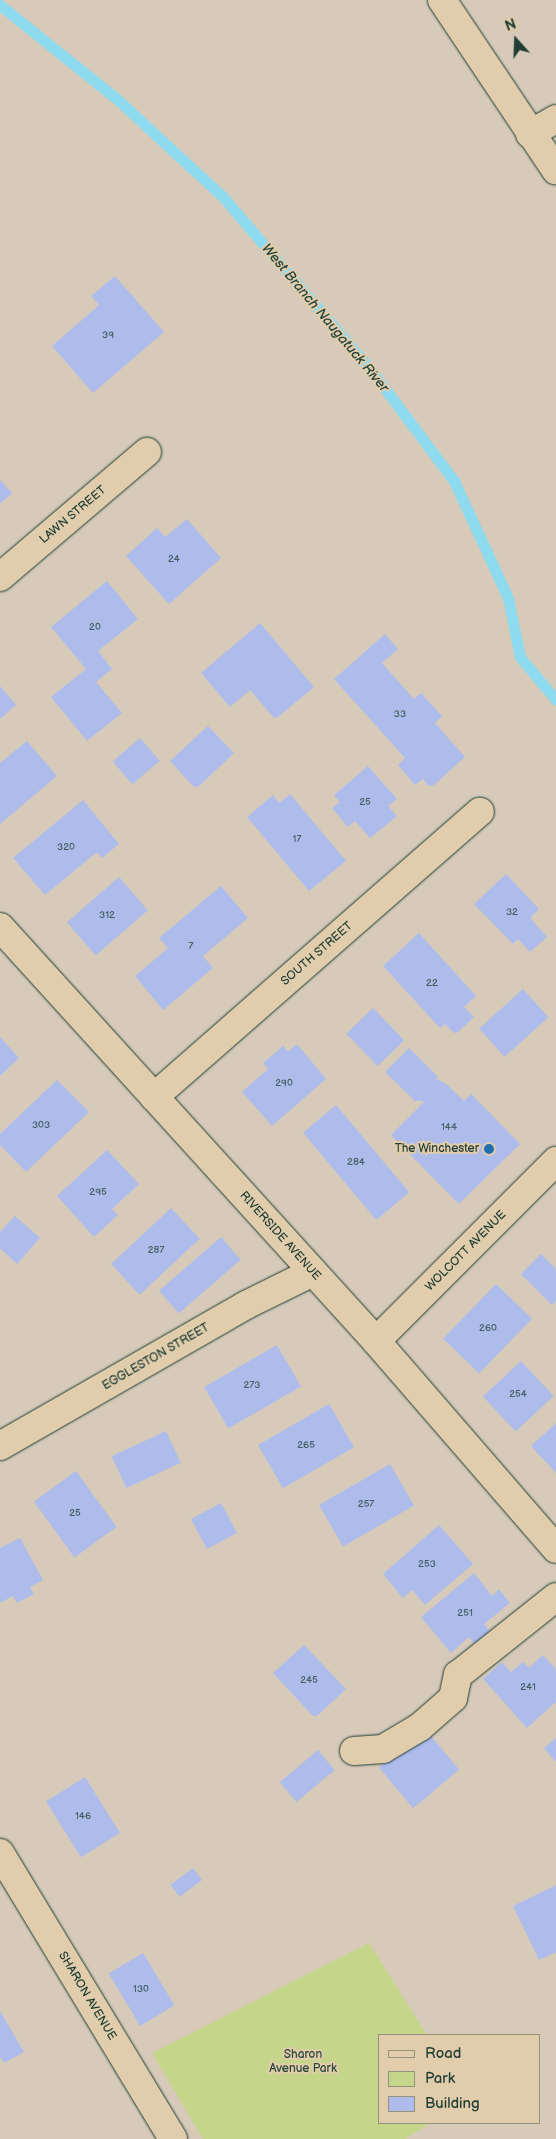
<!DOCTYPE html>
<style>
body{margin:0}
#map{position:relative;width:556px;height:2139px;overflow:hidden;background:#d7cab9;font-family:"Balsamiq Sans",sans-serif}
div>[style]{position:absolute}
.green>*{inset:0;background:#c5d589}
.stream>*{height:11px;margin:-5.5px;padding:0 5.5px;transform-origin:5.5px;border-radius:5.5px;background:#8edaee}
.building>*{inset:0;background:#aebcec;transform-origin:0 0}
.roads{filter:drop-shadow(0 0 1px #1f3d34) drop-shadow(0 0 1px #1f3d34)}
.minor>*{height:28px;margin:-14px;padding:0 14px;transform-origin:14px;border-radius:14px;background:#e1cdac}
.dots>*{width:14px;height:14px;translate:-50% -50%;box-sizing:border-box;border:2px solid #e1cdac;border-radius:50%}
span{translate:-50% -50%;white-space:nowrap;text-align:center;line-height:1.15;-webkit-text-stroke:4px #e1cdac;paint-order:stroke}
.number-label{font-size:10px;color:#435d62}
.number-label span{-webkit-text-stroke-width:0}
.street-label{font-size:12px;color:#1f3d34}
.poi-label{font-size:12px;color:#1f3d34}
.right{translate:-100% -50%;text-align:right}
.park-label{font-size:12px;color:#274538}
.water-label{font-size:14px;color:#25453d;font-style:italic}
.legend{position:absolute;left:378px;top:2034px;width:162px;height:90px;box-sizing:border-box;background:#e1cdac;border:1px solid #93937c;margin:0;padding:6px 9px;list-style:none;font-size:15px;color:#1f3d34}
.legend li{display:flex;align-items:center;gap:10px;height:25px}
.legend b{width:25px;border:1px solid #93937c}
.north{position:absolute;left:491px;top:15px;width:50px;height:50px;-webkit-text-stroke:4px #e1cdac;paint-order:stroke;rotate:340deg;font-size:14px;font-weight:700;line-height:20px;text-align:center;color:#1f3d34}
.north::after{content:'';display:block;margin:auto;width:18px;height:22px;background:#1f3d34;clip-path:polygon(50% 0,100% 100%,50% 72%,0 100%)}
</style>
<div id="map">
<div class="green">
<div style="clip-path:polygon(369px 1943px,427px 2035px,380px 2035px,380px 2123px,430px 2123px,405px 2139px,203px 2139px,152px 2053px)"></div>
</div>
<div class="stream">
<div style="left:0;top:5px;width:151px;rotate:38.8deg"></div>
<div style="left:118px;top:100px;width:143px;rotate:42.7deg"></div>
<div style="left:223px;top:197px;width:233px;rotate:49.5deg"></div>
<div style="left:374px;top:374px;width:134px;rotate:53.2deg"></div>
<div style="left:454px;top:481px;width:129px;rotate:65.2deg"></div>
<div style="left:508px;top:598px;width:60px;rotate:78.5deg"></div>
<div style="left:520px;top:657px;width:56px;rotate:50.1deg"></div>
</div>
<div class="building">
<div style="clip-path:polygon(115px 276px,164px 332px,93px 393px,52px 346px,99px 305px,91px 296px)"></div>
<div style="clip-path:polygon(0 480px,12px 493px,0 504px)"></div>
<div style="clip-path:polygon(187px 519px,221px 558px,169px 604px,126px 556px,157px 528px,165px 537px)"></div>
<div style="clip-path:polygon(107px 581px,138px 619px,98px 651px,112px 669px,96px 682px,122px 713px,87px 741px,51px 697px,86px 669px,51px 627px)"></div>
<div style="clip-path:polygon(260px 623px,314px 687px,278px 717px,274px 718px,250px 690px,230px 707px,201px 673px)"></div>
<div style="clip-path:polygon(385px 634px,398px 649px,382px 663px,414px 699px,421px 693px,442px 716px,435px 723px,465px 757px,434px 785px,429px 786px,423px 779px,415px 785px,398px 765px,405px 758px,334px 679px)"></div>
<div style="clip-path:polygon(0 686px,16px 705px,0 719px)"></div>
<div style="clip-path:polygon(208px 726px,234px 753px,199px 786px,194px 787px,170px 761px)"></div>
<div style="left:140px;top:738px;width:30px;height:36px;rotate:49deg"></div>
<div style="clip-path:polygon(27px 741px,57px 776px,0 824px,0 763px)"></div>
<div style="clip-path:polygon(368px 766px,397px 799px,388px 806px,397px 816px,370px 838px,355px 821px,348px 827px,332px 808px,340px 802px,334px 795px)"></div>
<div style="clip-path:polygon(290px 794px,346px 861px,309px 891px,247px 817px,273px 795px,279px 803px)"></div>
<div style="clip-path:polygon(83px 800px,119px 844px,102px 858px,97px 852px,45px 895px,13px 858px)"></div>
<div style="clip-path:polygon(506px 874px,539px 909px,530px 918px,547px 937px,530px 952px,518px 939px,513px 944px,474px 904px)"></div>
<div style="left:119px;top:877px;width:44px;height:69px;rotate:49deg"></div>
<div style="clip-path:polygon(221px 886px,248px 918px,203px 956px,213px 968px,163px 1010px,135px 976px,168px 948px,159px 938px)"></div>
<div style="clip-path:polygon(419px 933px,476px 996px,464px 1007px,474px 1017px,458px 1032px,454px 1033px,445px 1024px,440px 1028px,383px 966px)"></div>
<div style="left:523px;top:989px;width:38px;height:59px;rotate:48deg"></div>
<div style="left:373px;top:1008px;width:45px;height:37px;rotate:46deg"></div>
<div style="clip-path:polygon(0 1037px,19px 1058px,0 1076px)"></div>
<div style="clip-path:polygon(297px 1044px,326px 1079px,272px 1126px,242px 1092px,268px 1069px,263px 1063px,283px 1046px,288px 1052px)"></div>
<div style="clip-path:polygon(409px 1048px,438px 1077px,436px 1079px,445px 1083px,464px 1101px,471px 1094px,520px 1144px,459px 1204px,391px 1135px,425px 1101px,415px 1101px,385px 1072px)"></div>
<div style="clip-path:polygon(57px 1080px,89px 1112px,26px 1172px,0 1145px,0 1134px)"></div>
<div style="left:336px;top:1105px;width:114px;height:43px;rotate:50deg"></div>
<div style="clip-path:polygon(107px 1150px,139px 1184px,112px 1209px,118px 1215px,94px 1237px,57px 1196px)"></div>
<div style="left:171px;top:1208px;width:42px;height:82px;rotate:47deg"></div>
<div style="clip-path:polygon(15px 1216px,40px 1238px,17px 1264px,0 1248px,0 1232px)"></div>
<div style="left:221px;top:1237px;width:30px;height:82px;rotate:49deg"></div>
<div style="clip-path:polygon(541px 1254px,556px 1269px,556px 1301px,552px 1305px,521px 1274px)"></div>
<div style="left:496px;top:1284px;width:50px;height:76px;rotate:44deg"></div>
<div style="left:277px;top:1345px;width:48px;height:84px;rotate:60deg"></div>
<div style="left:521px;top:1361px;width:48px;height:52px;rotate:47deg"></div>
<div style="left:329px;top:1404px;width:50px;height:82px;rotate:60deg"></div>
<div style="clip-path:polygon(556px 1423px,556px 1473px,531px 1446px)"></div>
<div style="left:166px;top:1431px;width:35px;height:60px;rotate:65deg"></div>
<div style="left:390px;top:1464px;width:48px;height:82px;rotate:60deg"></div>
<div style="left:76px;top:1471px;width:69px;height:52px;rotate:54deg"></div>
<div style="left:221px;top:1503px;width:34px;height:34px;rotate:62deg"></div>
<div style="clip-path:polygon(439px 1525px,473px 1564px,425px 1605px,412px 1590px,403px 1598px,383px 1574px)"></div>
<div style="clip-path:polygon(20px 1538px,43px 1580px,30px 1587px,34px 1594px,17px 1603px,13px 1596px,0 1603px,0 1548px)"></div>
<div style="clip-path:polygon(474px 1573px,492px 1596px,499px 1589px,510px 1603px,484px 1624px,490px 1631px,474px 1644px,469px 1637px,451px 1653px,421px 1617px)"></div>
<div style="clip-path:polygon(304px 1645px,346px 1689px,317px 1716px,313px 1716px,273px 1673px)"></div>
<div style="clip-path:polygon(543px 1655px,556px 1669px,556px 1702px,527px 1728px,483px 1679px,502px 1662px,511px 1672px,523px 1662px,529px 1668px)"></div>
<div style="left:425px;top:1729px;width:53px;height:60px;rotate:50deg"></div>
<div style="clip-path:polygon(556px 1738px,556px 1762px,544px 1748px)"></div>
<div style="left:318px;top:1750px;width:26px;height:50px;rotate:50deg"></div>
<div style="left:85px;top:1777px;width:66px;height:46px;rotate:58deg"></div>
<div style="left:193px;top:1868px;width:15px;height:28px;rotate:53deg"></div>
<div style="clip-path:polygon(556px 1885px,556px 1952px,539px 1960px,513px 1906px)"></div>
<div style="left:143px;top:1953px;width:61px;height:40px;rotate:59deg"></div>
<div style="clip-path:polygon(0 2011px,24px 2052px,4px 2063px,0 2057px)"></div>
</div>
<div class="roads">
<div class="minor">
<div style="left:442px;top:0;width:205px;rotate:56.2deg"></div>
<div style="left:530px;top:134px;width:30px;rotate:-30deg"></div>
<div style="left:0;top:577px;width:193px;rotate:-40.4deg"></div>
<div style="left:0;top:927px;width:559px;rotate:47.75deg"></div>
<div style="left:376px;top:1341px;width:275px;rotate:49.1deg"></div>
<div style="left:154px;top:1097px;width:433px;rotate:-41.2deg"></div>
<div style="left:376px;top:1341px;width:255px;rotate:-45deg"></div>
<div style="left:0;top:1446px;width:284px;rotate:-29.8deg"></div>
<div style="left:246px;top:1305px;width:75px;rotate:-26.2deg"></div>
<div style="left:354px;top:1751px;width:29px;rotate:-4deg"></div>
<div style="left:383px;top:1749px;width:43px;rotate:-30.7deg"></div>
<div style="left:420px;top:1727px;width:44px;rotate:-41.3deg"></div>
<div style="left:453px;top:1698px;width:24px;rotate:-78deg"></div>
<div style="left:458px;top:1675px;width:125px;rotate:-38.5deg"></div>
<div style="left:0;top:1853px;width:334px;rotate:58.8deg"></div>
</div>
</div>
<div class="dots">
<div style="left:489px;top:1149px;background:#1f6fb2"></div>
</div>
<div class="number-label">
<span style="left:108px;top:336px">39</span>
<span style="left:174px;top:560px">24</span>
<span style="left:95px;top:628px">20</span>
<span style="left:400px;top:715px">33</span>
<span style="left:365px;top:803px">25</span>
<span style="left:297px;top:840px">17</span>
<span style="left:66px;top:848px">320</span>
<span style="left:512px;top:913px">32</span>
<span style="left:107px;top:916px">312</span>
<span style="left:191px;top:947px">7</span>
<span style="left:432px;top:984px">22</span>
<span style="left:284px;top:1084px">290</span>
<span style="left:41px;top:1126px">303</span>
<span style="left:449px;top:1128px">144</span>
<span style="left:356px;top:1163px">284</span>
<span style="left:98px;top:1193px">295</span>
<span style="left:156px;top:1251px">287</span>
<span style="left:488px;top:1329px">260</span>
<span style="left:252px;top:1386px">273</span>
<span style="left:518px;top:1395px">254</span>
<span style="left:306px;top:1446px">265</span>
<span style="left:366px;top:1505px">257</span>
<span style="left:75px;top:1514px">25</span>
<span style="left:427px;top:1565px">253</span>
<span style="left:465px;top:1614px">251</span>
<span style="left:309px;top:1681px">245</span>
<span style="left:528px;top:1688px">241</span>
<span style="left:83px;top:1817px">146</span>
<span style="left:141px;top:1990px">130</span>
</div>
<div class="street-label">
<span style="left:73px;top:515px;rotate:-40deg">LAWN STREET</span>
<span style="left:317px;top:954px;rotate:-41deg">SOUTH STREET</span>
<span style="left:280px;top:1236px;rotate:48deg">RIVERSIDE AVENUE</span>
<span style="left:466px;top:1251px;rotate:-45deg">WOLCOTT AVENUE</span>
<span style="left:156px;top:1357px;rotate:-30deg">EGGLESTON STREET</span>
<span style="left:87px;top:1996px;rotate:59deg">SHARON AVENUE</span>
</div>
<div class="poi-label">
<span class="right" style="left:479px;top:1149px">The Winchester</span>
</div>
<div class="park-label">
<span style="left:303px;top:2062px">Sharon<br>Avenue Park</span>
</div>
<div class="water-label">
<span style="left:325px;top:318px;rotate:50deg">West Branch Naugatuck River</span>
</div>
<ul class="legend">
<li><b style="height:6px;background:#e1cdac"></b>Road</li>
<li><b style="height:14px;background:#c5d589"></b>Park</li>
<li><b style="height:14px;background:#aebcec"></b>Building</li>
</ul>
<div class="north">N</div>
</div>
